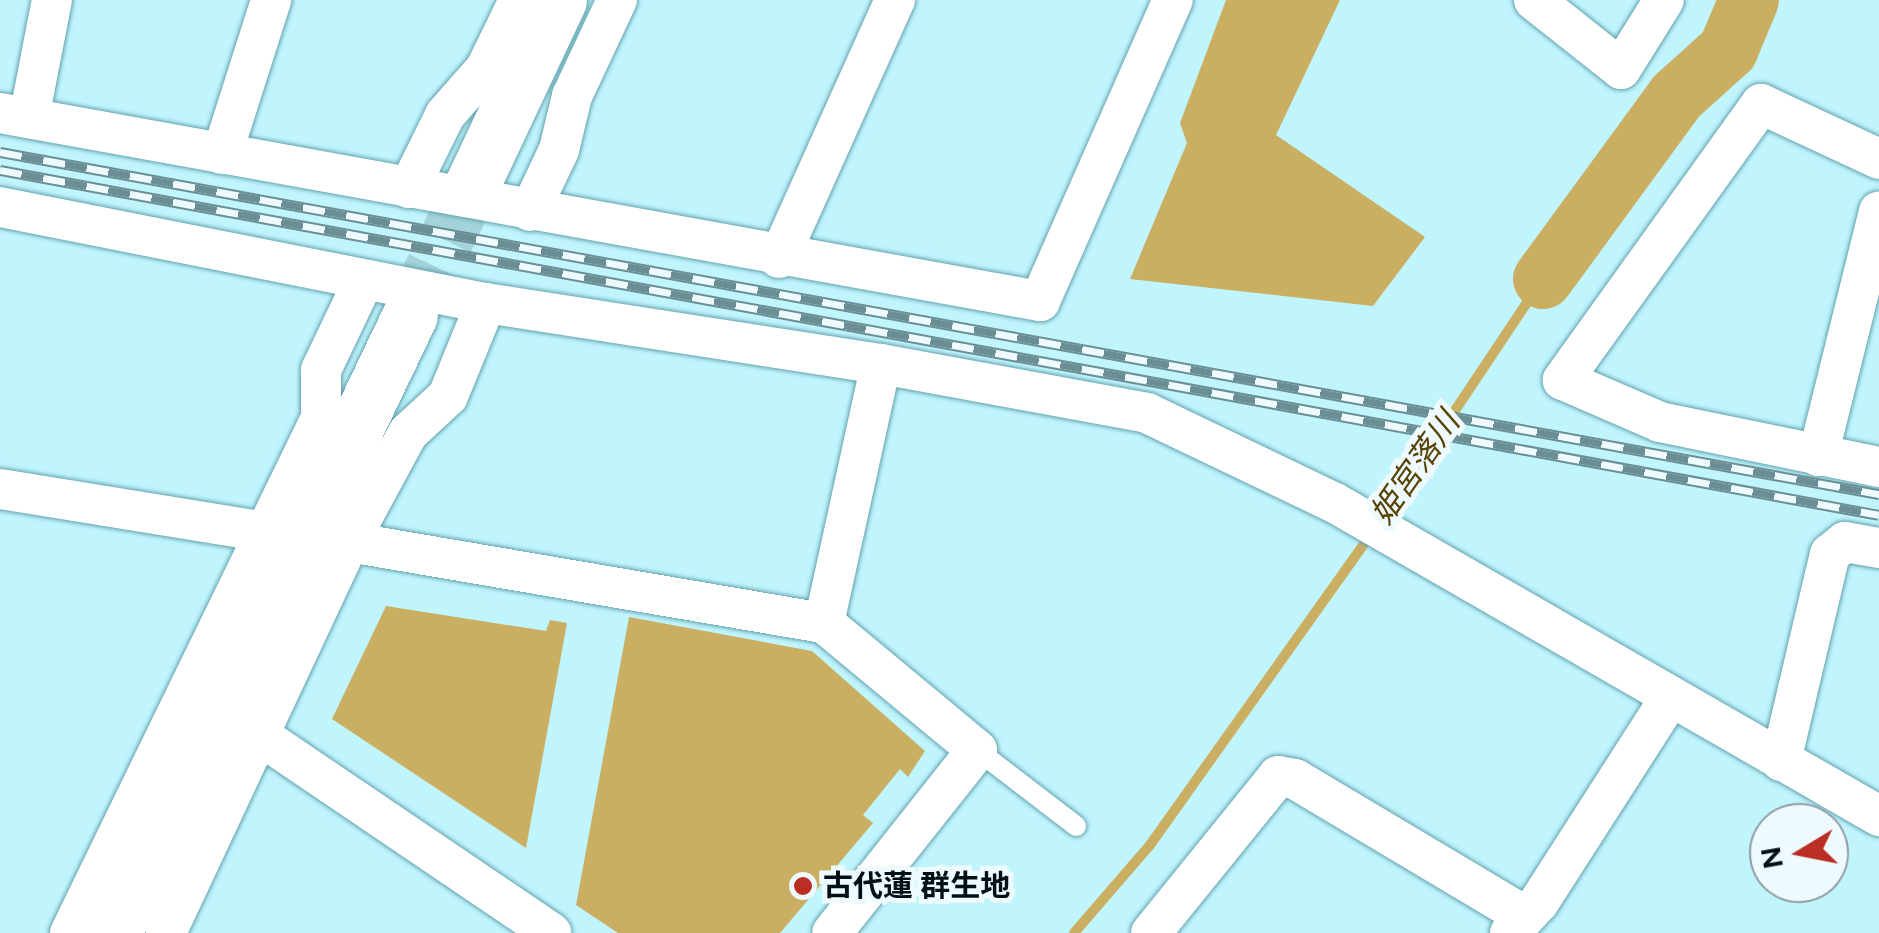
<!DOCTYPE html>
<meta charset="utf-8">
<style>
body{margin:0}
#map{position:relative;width:1879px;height:933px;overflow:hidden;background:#c1f5fe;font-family:Figtree,"Noto Sans JP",sans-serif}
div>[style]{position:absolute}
.water>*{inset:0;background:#caae62}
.stream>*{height:10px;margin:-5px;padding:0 5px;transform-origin:5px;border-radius:5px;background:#caae62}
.river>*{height:60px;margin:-30px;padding:0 30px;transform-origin:30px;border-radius:30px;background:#caae62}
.secondary-tunnel>*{height:55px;margin-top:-27.5px;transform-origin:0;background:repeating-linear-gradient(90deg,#a4d3db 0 55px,transparent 0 83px)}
.roads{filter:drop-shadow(0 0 2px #62a2ad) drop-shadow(0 0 2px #62a2ad)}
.lane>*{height:20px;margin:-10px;padding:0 10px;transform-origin:10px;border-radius:10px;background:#fff}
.street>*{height:40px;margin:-20px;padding:0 20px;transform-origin:20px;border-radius:20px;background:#fff}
.secondary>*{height:55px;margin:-27.5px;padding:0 27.5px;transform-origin:27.5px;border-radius:27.5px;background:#fff}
.rail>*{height:11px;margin-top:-5.5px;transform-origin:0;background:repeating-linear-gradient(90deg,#eefafd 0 22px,#6a8e94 0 44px);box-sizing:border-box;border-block:2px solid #6a8e94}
.dots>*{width:28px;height:28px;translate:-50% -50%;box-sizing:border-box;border:5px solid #eefafd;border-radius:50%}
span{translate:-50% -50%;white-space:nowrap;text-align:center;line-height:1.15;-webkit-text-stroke:10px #eefafd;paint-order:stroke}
.poi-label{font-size:30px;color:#001115;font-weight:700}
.left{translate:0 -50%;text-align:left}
.water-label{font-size:32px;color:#574304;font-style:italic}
.north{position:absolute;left:1749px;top:803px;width:100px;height:100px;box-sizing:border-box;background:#eefafd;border:2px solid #8f9da0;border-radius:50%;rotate:260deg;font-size:28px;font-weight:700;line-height:40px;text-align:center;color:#001115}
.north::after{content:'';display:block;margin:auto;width:35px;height:45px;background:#bb2e23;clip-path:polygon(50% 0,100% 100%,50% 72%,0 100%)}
</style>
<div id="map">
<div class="water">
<div style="clip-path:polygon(1226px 0,1340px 0,1276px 135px,1425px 237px,1373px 306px,1130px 279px,1187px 143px,1180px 123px)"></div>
<div style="clip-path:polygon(386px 606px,546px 631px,550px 620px,567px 623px,526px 848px,332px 719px)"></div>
<div style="clip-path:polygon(629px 617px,812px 651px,925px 751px,908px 777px,900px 769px,863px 815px,873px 823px,780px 933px,618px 933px,576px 905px)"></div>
</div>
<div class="stream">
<div style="left:1659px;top:83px;width:22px;rotate:36deg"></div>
<div style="left:1382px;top:520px;width:290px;rotate:-56.3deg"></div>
<div style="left:1074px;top:933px;width:116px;rotate:-49.2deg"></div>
<div style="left:1150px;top:845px;width:383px;rotate:-54.6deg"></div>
</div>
<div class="river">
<div style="left:1543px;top:279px;width:227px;rotate:-53.8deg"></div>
<div style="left:1677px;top:96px;width:69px;rotate:-42deg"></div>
<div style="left:1728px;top:50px;width:54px;rotate:-67.2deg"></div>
</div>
<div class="secondary-tunnel">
<div style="left:410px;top:315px;width:144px;rotate:-64.5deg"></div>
</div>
<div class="roads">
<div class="lane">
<div style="left:977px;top:750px;width:125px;rotate:37.5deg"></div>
</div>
<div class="street">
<div style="left:1534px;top:0;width:111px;rotate:38.4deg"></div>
<div style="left:1621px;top:69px;width:81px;rotate:-58.1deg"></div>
<div style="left:0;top:113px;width:1057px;rotate:10.25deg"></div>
<div style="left:1040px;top:301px;width:329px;rotate:-66.2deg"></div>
<div style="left:29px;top:118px;width:120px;rotate:-79deg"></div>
<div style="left:222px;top:154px;width:162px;rotate:-72.3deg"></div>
<div style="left:1879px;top:159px;width:130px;rotate:-155deg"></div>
<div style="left:1761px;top:104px;width:340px;rotate:125.7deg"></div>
<div style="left:1563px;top:380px;width:106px;rotate:23.4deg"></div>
<div style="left:1660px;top:422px;width:224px;rotate:11.6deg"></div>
<div style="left:409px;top:188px;width:81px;rotate:-63.7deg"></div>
<div style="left:445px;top:115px;width:62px;rotate:-48.9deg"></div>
<div style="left:486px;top:68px;width:76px;rotate:-64.1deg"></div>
<div style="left:0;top:207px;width:495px;rotate:11.2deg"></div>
<div style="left:486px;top:303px;width:400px;rotate:8.8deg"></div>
<div style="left:881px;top:364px;width:270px;rotate:10.4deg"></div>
<div style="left:1147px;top:413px;width:208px;rotate:25.6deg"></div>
<div style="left:1335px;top:503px;width:628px;rotate:29.91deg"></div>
<div style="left:530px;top:211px;width:68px;rotate:-64.6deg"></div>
<div style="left:559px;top:150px;width:56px;rotate:-76.5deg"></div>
<div style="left:572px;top:96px;width:106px;rotate:-64.9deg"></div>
<div style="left:779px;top:258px;width:283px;rotate:-65.8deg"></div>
<div style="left:1818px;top:456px;width:252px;rotate:-76deg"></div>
<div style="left:0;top:489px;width:268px;rotate:9.2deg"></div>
<div style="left:349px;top:542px;width:482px;rotate:9.7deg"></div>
<div style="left:824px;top:623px;width:199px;rotate:39.7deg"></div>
<div style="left:977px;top:750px;width:233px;rotate:128.4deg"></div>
<div style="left:824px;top:623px;width:265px;rotate:-77.6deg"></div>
<div style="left:259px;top:735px;width:353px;rotate:34.1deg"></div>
<div style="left:1781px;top:761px;width:213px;rotate:-76.7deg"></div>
<div style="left:1830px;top:554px;width:19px;rotate:-39deg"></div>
<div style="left:1845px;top:542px;width:35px;rotate:10deg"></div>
<div style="left:70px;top:933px;width:573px;rotate:-64.02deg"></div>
<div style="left:321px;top:418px;width:48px;rotate:-90deg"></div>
<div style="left:321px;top:370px;width:100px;rotate:-64.5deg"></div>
<div style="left:166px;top:933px;width:432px;rotate:-64.9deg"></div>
<div style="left:349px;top:542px;width:124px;rotate:-61.6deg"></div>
<div style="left:408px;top:433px;width:54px;rotate:-42.8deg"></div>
<div style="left:448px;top:396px;width:100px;rotate:-67.8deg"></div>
<div style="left:1151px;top:933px;width:202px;rotate:-51deg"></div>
<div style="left:1278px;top:776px;width:17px;rotate:10deg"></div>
<div style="left:1295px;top:779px;width:268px;rotate:30.8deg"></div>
<div style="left:1510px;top:933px;width:42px;rotate:-46.9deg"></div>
<div style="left:1539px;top:902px;width:242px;rotate:-57.3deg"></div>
</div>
<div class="secondary">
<div style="left:472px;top:185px;width:204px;rotate:-64.8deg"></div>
<div style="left:114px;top:933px;width:685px;rotate:-64.41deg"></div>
</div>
</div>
<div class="rail">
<div style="left:0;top:152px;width:1910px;rotate:10.32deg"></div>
<div style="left:0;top:170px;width:1910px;rotate:10.4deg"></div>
</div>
<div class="dots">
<div style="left:803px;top:886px;background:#bb2e23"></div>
</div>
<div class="poi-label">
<span class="left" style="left:823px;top:886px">古代蓮 群生地</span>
</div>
<div class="water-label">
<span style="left:1415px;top:468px;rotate:-55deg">姫宮落川</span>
</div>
<div class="north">N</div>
</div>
